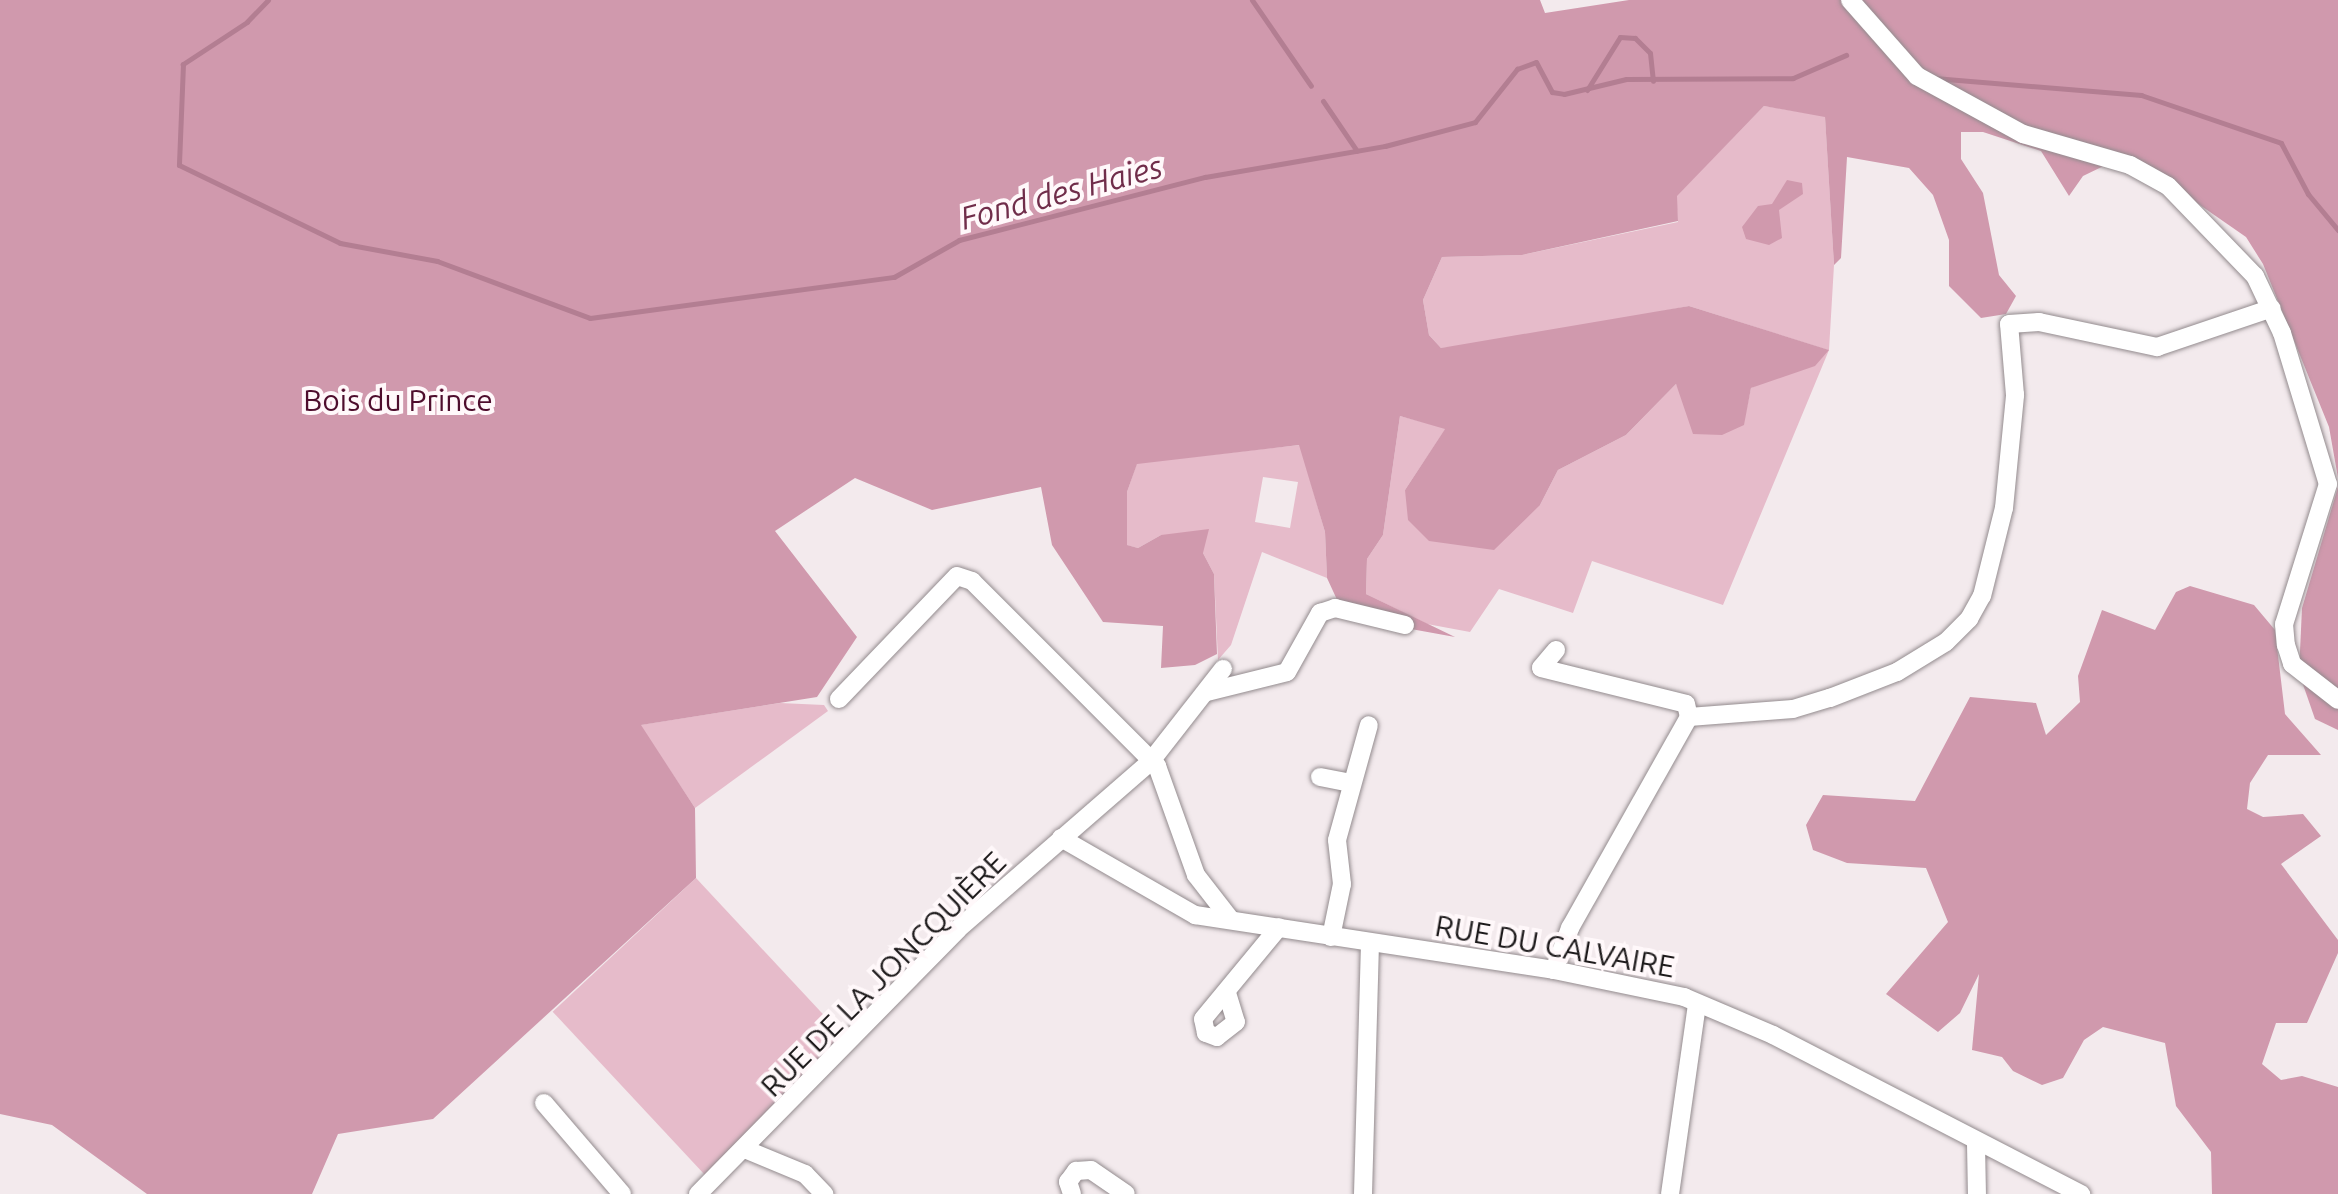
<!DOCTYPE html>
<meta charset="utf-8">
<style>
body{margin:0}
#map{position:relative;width:2338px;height:1194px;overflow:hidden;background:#f3eaed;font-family:Ubuntu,sans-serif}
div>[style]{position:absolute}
.green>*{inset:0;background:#e6bbca;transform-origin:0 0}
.forest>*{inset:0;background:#d099ad}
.stream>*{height:5px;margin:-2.5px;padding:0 2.5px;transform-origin:2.5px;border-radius:2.5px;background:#b37e92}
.roads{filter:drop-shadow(0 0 2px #938b8e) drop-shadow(0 0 2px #938b8e)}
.minor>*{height:18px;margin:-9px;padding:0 9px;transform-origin:9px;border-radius:9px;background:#fff}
span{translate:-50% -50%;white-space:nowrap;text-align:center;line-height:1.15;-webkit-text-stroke:8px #fff8fa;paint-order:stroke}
.park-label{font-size:30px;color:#4e0d2d}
.street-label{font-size:30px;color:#1d1a1b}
.water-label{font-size:32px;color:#702d4a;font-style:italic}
</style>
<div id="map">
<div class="green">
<div style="clip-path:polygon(1764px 106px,1825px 116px,1834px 265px,1829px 350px,1723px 605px,1592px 561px,1573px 613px,1499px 589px,1470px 632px,1427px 624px,1366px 594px,1367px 559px,1383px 535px,1400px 416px,1446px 428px,1405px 490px,1540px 505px,1558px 470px,1626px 435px,1676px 384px,1690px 411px,1743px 425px,1751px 388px,1828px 350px,1689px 306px,1487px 345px,1441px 348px,1429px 335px,1423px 300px,1442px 257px,1522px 255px,1678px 222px,1676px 196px)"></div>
<div style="clip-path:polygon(evenodd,1300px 445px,1325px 532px,1327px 578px,1262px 552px,1231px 645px,1218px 660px,1214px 574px,1203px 553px,1161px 535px,1138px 548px,1126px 545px,1127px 492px,1137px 463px,1300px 445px,1263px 477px,1298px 482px,1290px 528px,1255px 522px,1263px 477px)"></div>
<div style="clip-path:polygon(780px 703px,824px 705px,828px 711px,695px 808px,640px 725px)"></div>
<div style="left:696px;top:878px;width:224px;height:196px;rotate:47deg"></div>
</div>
<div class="forest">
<div style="clip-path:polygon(0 0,1540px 0,1545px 13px,1629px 0,2338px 0,2338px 478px,2329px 427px,2263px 264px,2246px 237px,2184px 194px,2114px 161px,2083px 176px,2069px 196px,2041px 151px,1983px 132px,1961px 132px,1961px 159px,1983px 193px,1999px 275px,2016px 296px,2006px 314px,1981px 318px,1949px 286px,1949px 240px,1933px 195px,1909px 168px,1847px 157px,1841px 258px,1834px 265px,1825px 117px,1764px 106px,1677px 196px,1678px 221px,1522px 255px,1442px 257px,1423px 300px,1429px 335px,1441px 348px,1689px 306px,1829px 350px,1815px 366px,1751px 388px,1744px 425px,1722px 435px,1693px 434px,1676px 384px,1626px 435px,1558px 470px,1540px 505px,1494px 550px,1429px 541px,1408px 520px,1405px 490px,1445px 429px,1400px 416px,1383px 535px,1367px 559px,1366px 594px,1455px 637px,1345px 617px,1327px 578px,1325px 532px,1299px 445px,1137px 464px,1127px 492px,1127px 545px,1138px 548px,1161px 535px,1209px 529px,1203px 553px,1214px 574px,1217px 654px,1195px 665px,1161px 668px,1163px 626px,1103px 622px,1052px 545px,1041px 487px,932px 510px,855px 478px,775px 531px,857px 637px,817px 697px,641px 725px,695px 808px,696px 878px,433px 1119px,338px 1134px,312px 1194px,147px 1194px,52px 1125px,0 1114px)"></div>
<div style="clip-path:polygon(1787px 180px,1802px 183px,1803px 194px,1779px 210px,1782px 238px,1769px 245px,1746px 239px,1742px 227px,1758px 206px,1772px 204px)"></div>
<div style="clip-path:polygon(2338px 487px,2338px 730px,2315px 719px,2299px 673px,2302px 608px)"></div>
<div style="clip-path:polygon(2190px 586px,2254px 605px,2275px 630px,2285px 714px,2321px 755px,2268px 755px,2250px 783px,2247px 809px,2263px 817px,2303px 814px,2321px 836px,2281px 864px,2338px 940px,2338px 953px,2307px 1023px,2276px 1023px,2262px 1064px,2281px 1080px,2302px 1076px,2338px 1087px,2338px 1194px,2212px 1194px,2211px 1152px,2176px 1106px,2165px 1043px,2103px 1027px,2084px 1040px,2063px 1078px,2042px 1085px,2013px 1071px,2002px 1057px,1972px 1050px,1979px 974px,1960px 1013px,1938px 1032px,1886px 994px,1948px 922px,1926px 868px,1847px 863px,1813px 850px,1806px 825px,1823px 795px,1915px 801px,1970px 697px,2036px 703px,2046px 735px,2080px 702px,2078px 676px,2102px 610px,2155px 630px,2176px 592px)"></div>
</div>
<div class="stream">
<div style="left:268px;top:0;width:30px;rotate:134deg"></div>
<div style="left:247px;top:22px;width:77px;rotate:146.7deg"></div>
<div style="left:183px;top:64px;width:101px;rotate:92.3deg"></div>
<div style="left:179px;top:165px;width:179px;rotate:25.8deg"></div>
<div style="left:340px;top:243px;width:99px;rotate:10.5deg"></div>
<div style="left:437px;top:261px;width:163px;rotate:20.4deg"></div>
<div style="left:590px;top:318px;width:307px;rotate:-7.7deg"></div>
<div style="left:894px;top:277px;width:75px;rotate:-29.6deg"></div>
<div style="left:959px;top:240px;width:254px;rotate:-14.4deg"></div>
<div style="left:1205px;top:177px;width:183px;rotate:-9.8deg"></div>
<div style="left:1385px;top:146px;width:93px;rotate:-14.9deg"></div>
<div style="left:1475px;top:122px;width:68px;rotate:-51.6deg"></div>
<div style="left:1517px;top:69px;width:20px;rotate:-20deg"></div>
<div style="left:1536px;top:62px;width:34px;rotate:62deg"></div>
<div style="left:1552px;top:92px;width:12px;rotate:9deg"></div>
<div style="left:1564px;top:94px;width:64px;rotate:-13.6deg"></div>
<div style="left:1626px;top:79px;width:167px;rotate:-0.3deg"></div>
<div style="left:1793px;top:78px;width:58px;rotate:-23.5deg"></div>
<div style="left:1252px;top:0;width:104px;rotate:55.5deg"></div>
<div style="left:1934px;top:78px;width:208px;rotate:4.7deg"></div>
<div style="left:2141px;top:95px;width:148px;rotate:18.9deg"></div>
<div style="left:2281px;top:143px;width:58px;rotate:62.1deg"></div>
<div style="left:2308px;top:194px;width:47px;rotate:50.2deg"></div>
<div style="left:1587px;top:90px;width:62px;rotate:-58.1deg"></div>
<div style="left:1620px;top:37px;width:15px;rotate:4deg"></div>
<div style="left:1635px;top:38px;width:21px;rotate:45deg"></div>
<div style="left:1650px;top:53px;width:28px;rotate:84deg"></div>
<div style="left:1323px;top:101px;width:60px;rotate:55.8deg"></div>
</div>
<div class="roads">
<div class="minor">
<div style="left:1850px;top:0;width:101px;rotate:48.6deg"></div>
<div style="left:1917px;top:76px;width:121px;rotate:28.7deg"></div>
<div style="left:2023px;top:134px;width:111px;rotate:16.2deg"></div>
<div style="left:2130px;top:165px;width:43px;rotate:28.9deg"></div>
<div style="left:2168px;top:186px;width:125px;rotate:46deg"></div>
<div style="left:2255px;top:276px;width:63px;rotate:64.7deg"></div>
<div style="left:2282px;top:333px;width:158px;rotate:73.1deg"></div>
<div style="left:2328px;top:484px;width:147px;rotate:107.4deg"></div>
<div style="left:2284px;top:624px;width:21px;rotate:85deg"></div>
<div style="left:2286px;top:645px;width:20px;rotate:72deg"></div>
<div style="left:2292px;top:664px;width:58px;rotate:38deg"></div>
<div style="left:1556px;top:650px;width:23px;rotate:130deg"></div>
<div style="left:1541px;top:668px;width:149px;rotate:13.9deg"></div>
<div style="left:1686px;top:704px;width:13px;rotate:77deg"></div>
<div style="left:1207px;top:692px;width:82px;rotate:-14deg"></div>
<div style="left:1287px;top:672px;width:68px;rotate:-60.8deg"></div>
<div style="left:1320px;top:613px;width:16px;rotate:-18deg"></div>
<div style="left:1335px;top:608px;width:72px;rotate:13.7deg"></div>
<div style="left:839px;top:699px;width:170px;rotate:-46.2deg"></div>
<div style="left:957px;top:576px;width:16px;rotate:18deg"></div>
<div style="left:972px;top:581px;width:262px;rotate:45deg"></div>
<div style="left:1157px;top:766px;width:116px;rotate:70.3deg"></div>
<div style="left:1196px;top:875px;width:57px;rotate:52.1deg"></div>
<div style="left:1320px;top:777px;width:31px;rotate:11deg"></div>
<div style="left:1061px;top:838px;width:155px;rotate:29.9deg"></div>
<div style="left:1195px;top:915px;width:363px;rotate:8.7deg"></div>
<div style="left:1554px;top:970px;width:133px;rotate:11.7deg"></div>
<div style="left:1684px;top:997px;width:97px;rotate:23.1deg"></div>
<div style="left:1773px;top:1035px;width:347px;rotate:27.3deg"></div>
<div style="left:1331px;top:937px;width:54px;rotate:-78.3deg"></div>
<div style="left:1342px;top:884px;width:44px;rotate:-96.5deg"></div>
<div style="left:1337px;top:840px;width:119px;rotate:-74.5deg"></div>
<div style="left:1554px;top:970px;width:45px;rotate:-69.1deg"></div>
<div style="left:1570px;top:928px;width:242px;rotate:-60.6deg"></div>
<div style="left:1689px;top:717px;width:104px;rotate:-4.4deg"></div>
<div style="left:1793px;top:709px;width:39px;rotate:-17deg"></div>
<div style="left:1830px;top:698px;width:72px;rotate:-21.2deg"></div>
<div style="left:1897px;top:672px;width:57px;rotate:-31.5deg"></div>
<div style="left:1946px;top:642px;width:33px;rotate:-45deg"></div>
<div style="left:1969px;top:619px;width:26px;rotate:-61deg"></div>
<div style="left:1982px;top:596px;width:91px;rotate:-76deg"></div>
<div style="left:2004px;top:508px;width:114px;rotate:-84.4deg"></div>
<div style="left:2015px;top:395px;width:71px;rotate:-94.8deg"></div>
<div style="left:2009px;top:324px;width:30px;rotate:-4deg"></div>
<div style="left:2039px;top:322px;width:121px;rotate:12deg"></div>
<div style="left:2157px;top:347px;width:121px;rotate:-18.7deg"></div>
<div style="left:1227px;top:993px;width:30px;rotate:73deg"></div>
<div style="left:1236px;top:1022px;width:24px;rotate:142deg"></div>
<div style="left:1217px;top:1037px;width:12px;rotate:-160deg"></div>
<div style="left:1206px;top:1033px;width:14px;rotate:-102deg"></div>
<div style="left:1203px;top:1019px;width:119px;rotate:-50.4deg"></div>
<div style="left:544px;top:1103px;width:120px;rotate:49.4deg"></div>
<div style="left:1976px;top:1144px;width:50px;rotate:88.9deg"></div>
<div style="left:747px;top:1150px;width:63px;rotate:22.5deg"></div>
<div style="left:805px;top:1174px;width:28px;rotate:46deg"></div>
<div style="left:698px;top:1194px;width:371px;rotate:-45.5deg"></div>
<div style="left:958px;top:929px;width:256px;rotate:-41deg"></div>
<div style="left:1151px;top:761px;width:117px;rotate:-52deg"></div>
<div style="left:1072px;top:1194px;width:13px;rotate:-108deg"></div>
<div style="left:1068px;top:1182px;width:14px;rotate:-54deg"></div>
<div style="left:1076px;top:1171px;width:15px;rotate:-4deg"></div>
<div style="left:1091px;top:1170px;width:42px;rotate:34.4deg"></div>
<div style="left:1363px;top:1194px;width:251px;rotate:-88.4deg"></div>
<div style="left:1670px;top:1194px;width:192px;rotate:-81.9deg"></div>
</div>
</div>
<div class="park-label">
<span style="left:398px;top:400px">Bois du Prince</span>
</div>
<div class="street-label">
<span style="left:1555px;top:946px;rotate:10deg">RUE DU CALVAIRE</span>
<span style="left:883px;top:974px;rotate:-45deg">RUE DE LA JONCQUIÈRE</span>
</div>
<div class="water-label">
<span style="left:1061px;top:192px;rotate:-15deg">Fond des Haies</span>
</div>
</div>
